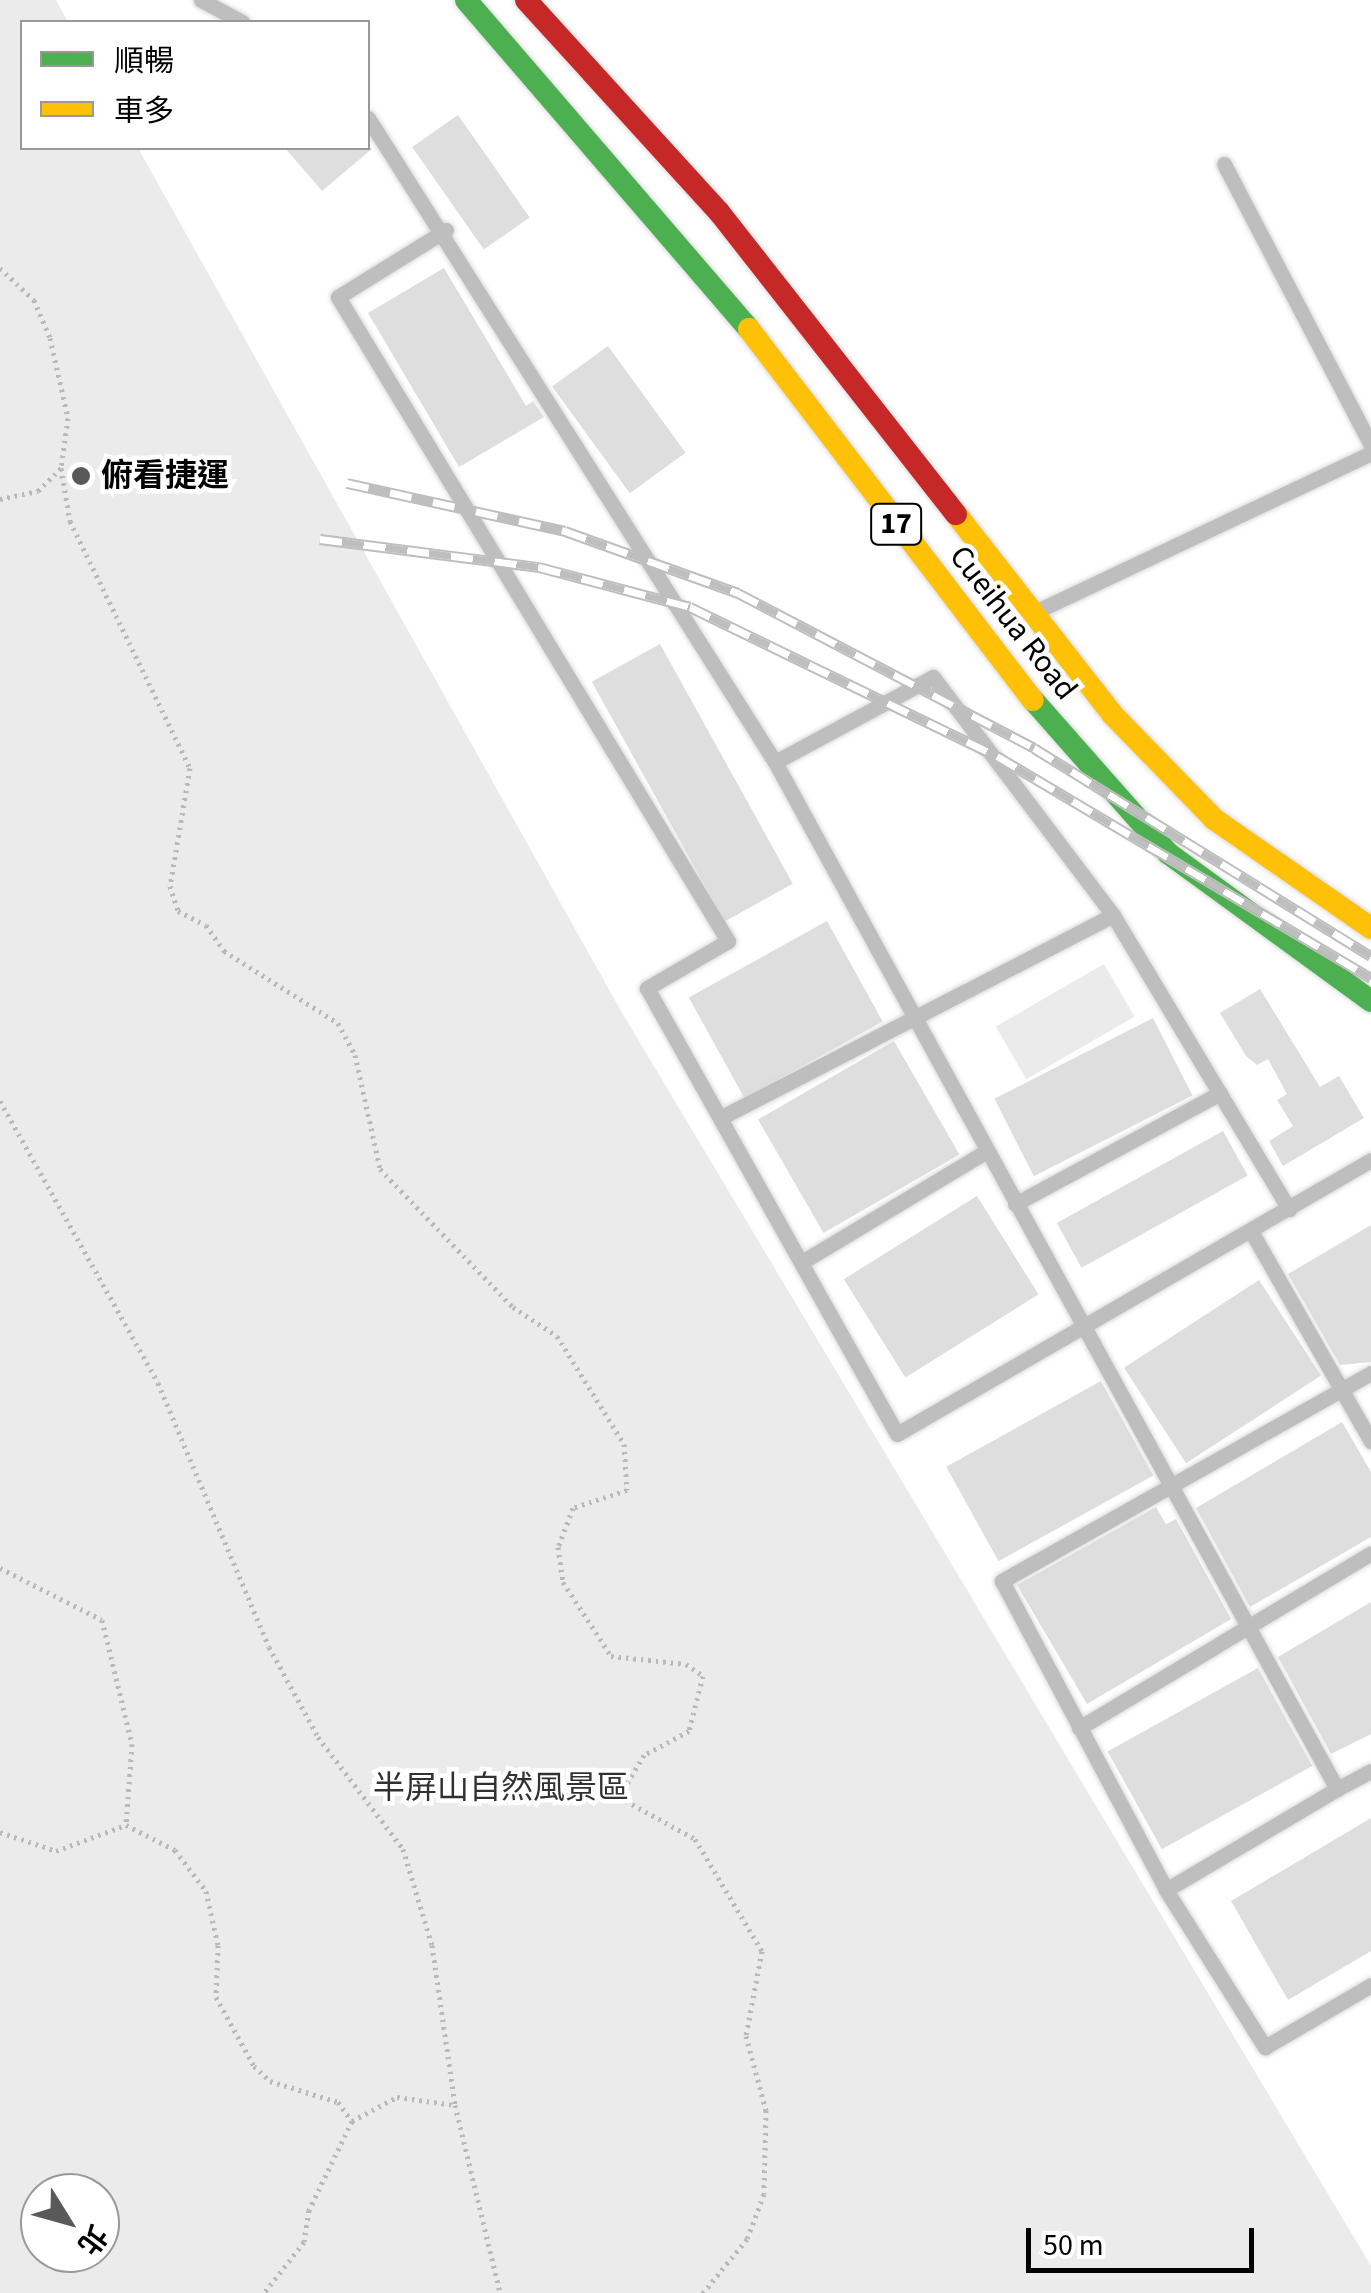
<!DOCTYPE html>
<meta charset="utf-8">
<style>
body{margin:0}
#map{position:relative;width:1371px;height:2293px;overflow:hidden;background:#fff;font-family:"Source Sans 3","Noto Sans TC",sans-serif}
div>[style]{position:absolute}
.green>*{inset:0;background:#ebebeb;transform-origin:0 0}
.building>*{inset:0;background:#dedede;transform-origin:0 0}
.path>*{height:5px;margin-top:-2.5px;transform-origin:0;background:repeating-linear-gradient(90deg,#b9b9b9 0 2.5px,transparent 0 7.5px)}
.roads{filter:drop-shadow(0 0 2px #dbdbdb) drop-shadow(0 0 2px #dbdbdb)}
.lane>*{height:15px;margin:-7.5px;padding:0 7.5px;transform-origin:7.5px;border-radius:7.5px;background:#bebebe}
.fast>*{height:22px;margin:-11px;padding:0 11px;transform-origin:11px;border-radius:11px;background:#4caf50}
.slow>*{height:22px;margin:-11px;padding:0 11px;transform-origin:11px;border-radius:11px;background:#ffc107}
.jam>*{height:22px;margin:-11px;padding:0 11px;transform-origin:11px;border-radius:11px;background:#c62828}
.rail>*{height:11px;margin-top:-5.5px;transform-origin:0;background:repeating-linear-gradient(90deg,#fff 0 22px,#bebebe 0 44px);box-sizing:border-box;border-block:2px solid #bebebe}
.dots>*{width:28px;height:28px;translate:-50% -50%;box-sizing:border-box;border:5px solid #fff;border-radius:50%}
span{translate:-50% -50%;white-space:nowrap;text-align:center;line-height:1.15;-webkit-text-stroke:9px #fff;paint-order:stroke}
.shield-label span{padding:2px 8px;background:#fff;border:2px solid;border-radius:8px;-webkit-text-stroke-width:0}
.shield-label{font-size:30px;color:#000;font-weight:700}
.poi-label{font-size:32px;color:#000;font-weight:700}
.left{translate:0 -50%;text-align:left}
.street-label{font-size:32px;color:#000}
.park-label{font-size:32px;color:#313131}
.legend{position:absolute;left:20px;top:20px;width:350px;height:130px;box-sizing:border-box;background:#fff;border:2px solid #999;margin:0;padding:12px 18px;list-style:none;font-size:30px;color:#000}
.legend li{display:flex;align-items:center;gap:20px;height:50px}
.legend b{width:50px;border:2px solid #999}
.north{position:absolute;left:20px;top:2173px;width:100px;height:100px;box-sizing:border-box;background:#fff;border:2px solid #999;border-radius:50%;rotate:127deg;font-size:28px;font-weight:700;line-height:40px;text-align:center;color:#000}
.north::after{content:'';display:block;margin:auto;width:35px;height:45px;background:#595959;clip-path:polygon(50% 0,100% 100%,50% 72%,0 100%)}
.scale{position:absolute;left:1026px;top:2228px;width:228px;height:45px;box-sizing:border-box;border:5px solid #000;border-top:0;padding-left:12px;font-size:30px;line-height:35px;white-space:nowrap;color:#000;-webkit-text-stroke:8px #fff;paint-order:stroke}
</style>
<div id="map">
<div class="green">
<div style="clip-path:polygon(evenodd,0 0,56px 0,68px 22px,22px 22px,22px 148px,138px 148px,621px 1011px,1371px 2266px,1371px 2293px,0 2293px,0 0,40px 2193px,100px 2193px,100px 2253px,40px 2253px,40px 2193px)"></div>
<div style="left:1104px;top:964px;width:61px;height:125px;rotate:60deg"></div>
</div>
<div class="building">
<div style="left:458px;top:115px;width:125px;height:56px;rotate:55deg"></div>
<div style="clip-path:polygon(285px 148px,373px 148px,322px 191px)"></div>
<div style="clip-path:polygon(444px 268px,526px 406px,533px 401px,544px 417px,459px 467px,368px 313px)"></div>
<div style="left:608px;top:346px;width:132px;height:69px;rotate:54deg"></div>
<div style="left:660px;top:644px;width:274px;height:78px;rotate:61deg"></div>
<div style="left:827px;top:921px;width:115px;height:158px;rotate:61deg"></div>
<div style="clip-path:polygon(1260px 989px,1320px 1087px,1339px 1076px,1364px 1118px,1283px 1166px,1269px 1141px,1293px 1126px,1277px 1100px,1287px 1094px,1268px 1059px,1257px 1065px,1246px 1056px,1220px 1013px)"></div>
<div style="left:1153px;top:1018px;width:87px;height:178px;rotate:63deg"></div>
<div style="left:894px;top:1041px;width:131px;height:157px;rotate:60deg"></div>
<div style="left:1223px;top:1131px;width:51px;height:190px;rotate:61deg"></div>
<div style="left:977px;top:1196px;width:116px;height:157px;rotate:58deg"></div>
<div style="clip-path:polygon(1371px 1225px,1371px 1362px,1340px 1365px,1288px 1274px)"></div>
<div style="left:1259px;top:1280px;width:114px;height:161px;rotate:57deg"></div>
<div style="left:1101px;top:1381px;width:108px;height:177px;rotate:61deg"></div>
<div style="clip-path:polygon(1342px 1422px,1371px 1472px,1371px 1537px,1250px 1607px,1196px 1508px)"></div>
<div style="clip-path:polygon(1156px 1507px,1166px 1524px,1176px 1519px,1231px 1619px,1087px 1704px,1017px 1585px)"></div>
<div style="clip-path:polygon(1371px 1602px,1371px 1734px,1331px 1754px,1278px 1657px)"></div>
<div style="left:1258px;top:1668px;width:112px;height:172px;rotate:61deg"></div>
<div style="clip-path:polygon(1371px 1818px,1371px 1951px,1288px 2000px,1231px 1901px)"></div>
</div>
<div class="path">
<div style="left:0;top:268px;width:47px;rotate:43.3deg"></div>
<div style="left:34px;top:300px;width:41px;rotate:67.2deg"></div>
<div style="left:50px;top:338px;width:82px;rotate:77.3deg"></div>
<div style="left:68px;top:418px;width:50px;rotate:98deg"></div>
<div style="left:61px;top:468px;width:54px;rotate:80.4deg"></div>
<div style="left:70px;top:521px;width:275px;rotate:64.1deg"></div>
<div style="left:190px;top:768px;width:120px;rotate:99.6deg"></div>
<div style="left:170px;top:886px;width:26px;rotate:72deg"></div>
<div style="left:178px;top:911px;width:31px;rotate:27deg"></div>
<div style="left:206px;top:925px;width:32px;rotate:55deg"></div>
<div style="left:224px;top:951px;width:135px;rotate:32.3deg"></div>
<div style="left:338px;top:1023px;width:36px;rotate:62deg"></div>
<div style="left:355px;top:1055px;width:117px;rotate:77.6deg"></div>
<div style="left:380px;top:1169px;width:192px;rotate:46.1deg"></div>
<div style="left:513px;top:1307px;width:53px;rotate:33.4deg"></div>
<div style="left:557px;top:1336px;width:127px;rotate:58.2deg"></div>
<div style="left:624px;top:1444px;width:46px;rotate:86.3deg"></div>
<div style="left:627px;top:1490px;width:57px;rotate:161.6deg"></div>
<div style="left:573px;top:1508px;width:42px;rotate:111deg"></div>
<div style="left:558px;top:1547px;width:35px;rotate:82deg"></div>
<div style="left:563px;top:1582px;width:88px;rotate:57deg"></div>
<div style="left:611px;top:1656px;width:75px;rotate:6.1deg"></div>
<div style="left:686px;top:1664px;width:21px;rotate:35deg"></div>
<div style="left:703px;top:1676px;width:57px;rotate:104.3deg"></div>
<div style="left:689px;top:1731px;width:51px;rotate:151.9deg"></div>
<div style="left:644px;top:1755px;width:49px;rotate:120.8deg"></div>
<div style="left:619px;top:1797px;width:87px;rotate:28.9deg"></div>
<div style="left:695px;top:1839px;width:131px;rotate:59.1deg"></div>
<div style="left:762px;top:1951px;width:86px;rotate:100.7deg"></div>
<div style="left:746px;top:2036px;width:77px;rotate:74.9deg"></div>
<div style="left:766px;top:2110px;width:84px;rotate:91.4deg"></div>
<div style="left:764px;top:2194px;width:48px;rotate:110.7deg"></div>
<div style="left:747px;top:2239px;width:70px;rotate:129.2deg"></div>
<div style="left:0;top:499px;width:39px;rotate:-12deg"></div>
<div style="left:38px;top:491px;width:33px;rotate:-45deg"></div>
<div style="left:0;top:1101px;width:323px;rotate:60.7deg"></div>
<div style="left:158px;top:1383px;width:286px;rotate:67.2deg"></div>
<div style="left:269px;top:1647px;width:102px;rotate:61.4deg"></div>
<div style="left:318px;top:1737px;width:141px;rotate:52.8deg"></div>
<div style="left:403px;top:1849px;width:100px;rotate:73.2deg"></div>
<div style="left:432px;top:1945px;width:162px;rotate:81.8deg"></div>
<div style="left:455px;top:2105px;width:193px;rotate:76.5deg"></div>
<div style="left:0;top:1568px;width:114px;rotate:27deg"></div>
<div style="left:102px;top:1620px;width:128px;rotate:76.4deg"></div>
<div style="left:132px;top:1744px;width:81px;rotate:94.2deg"></div>
<div style="left:126px;top:1825px;width:55px;rotate:27deg"></div>
<div style="left:175px;top:1850px;width:51px;rotate:52.9deg"></div>
<div style="left:206px;top:1891px;width:55px;rotate:77.5deg"></div>
<div style="left:218px;top:1945px;width:52px;rotate:92.2deg"></div>
<div style="left:216px;top:1997px;width:79px;rotate:61.2deg"></div>
<div style="left:254px;top:2066px;width:22px;rotate:43deg"></div>
<div style="left:270px;top:2081px;width:71px;rotate:17.2deg"></div>
<div style="left:338px;top:2102px;width:24px;rotate:54deg"></div>
<div style="left:352px;top:2121px;width:99px;rotate:115.8deg"></div>
<div style="left:309px;top:2210px;width:32px;rotate:99deg"></div>
<div style="left:304px;top:2242px;width:65px;rotate:128.1deg"></div>
<div style="left:0;top:1832px;width:59px;rotate:18.7deg"></div>
<div style="left:56px;top:1851px;width:75px;rotate:-20.4deg"></div>
<div style="left:352px;top:2121px;width:51px;rotate:-28.1deg"></div>
<div style="left:397px;top:2097px;width:59px;rotate:7.9deg"></div>
</div>
<div class="roads">
<div class="lane">
<div style="left:201px;top:0;width:47px;rotate:28.2deg"></div>
<div style="left:368px;top:118px;width:762px;rotate:57.71deg"></div>
<div style="left:775px;top:762px;width:179px;rotate:-28.3deg"></div>
<div style="left:933px;top:677px;width:298px;rotate:52.9deg"></div>
<div style="left:1113px;top:915px;width:343px;rotate:59.1deg"></div>
<div style="left:1224px;top:164px;width:317px;rotate:62.4deg"></div>
<div style="left:446px;top:230px;width:127px;rotate:148.2deg"></div>
<div style="left:338px;top:297px;width:753px;rotate:58.8deg"></div>
<div style="left:728px;top:941px;width:94px;rotate:149.9deg"></div>
<div style="left:647px;top:988px;width:511px;rotate:60.73deg"></div>
<div style="left:897px;top:1434px;width:547px;rotate:-30.03deg"></div>
<div style="left:1037px;top:611px;width:369px;rotate:-25.3deg"></div>
<div style="left:775px;top:762px;width:1171px;rotate:61.31deg"></div>
<div style="left:1337px;top:1789px;width:38px;rotate:-28deg"></div>
<div style="left:720px;top:1118px;width:442px;rotate:-27.3deg"></div>
<div style="left:1015px;top:1204px;width:233px;rotate:-28.4deg"></div>
<div style="left:1251px;top:1231px;width:242px;rotate:60.3deg"></div>
<div style="left:802px;top:1262px;width:216px;rotate:-31deg"></div>
<div style="left:1371px;top:1373px;width:424px;rotate:150.6deg"></div>
<div style="left:1002px;top:1581px;width:350px;rotate:62deg"></div>
<div style="left:1166px;top:1890px;width:186px;rotate:57.8deg"></div>
<div style="left:1265px;top:2047px;width:123px;rotate:-30.3deg"></div>
<div style="left:1079px;top:1728px;width:340px;rotate:-30.9deg"></div>
<div style="left:1166px;top:1890px;width:199px;rotate:-30.6deg"></div>
</div>
<div class="fast">
<div style="left:466px;top:0;width:434px;rotate:49.3deg"></div>
<div style="left:1033px;top:700px;width:204px;rotate:48.6deg"></div>
<div style="left:1168px;top:853px;width:251px;rotate:36.1deg"></div>
</div>
<div class="slow">
<div style="left:749px;top:329px;width:467px;rotate:52.6deg"></div>
<div style="left:956px;top:514px;width:255px;rotate:52deg"></div>
<div style="left:1113px;top:715px;width:145px;rotate:45.8deg"></div>
<div style="left:1214px;top:819px;width:191px;rotate:34.8deg"></div>
</div>
<div class="jam">
<div style="left:526px;top:0;width:287px;rotate:47.7deg"></div>
<div style="left:719px;top:212px;width:384px;rotate:51.9deg"></div>
</div>
</div>
<div class="rail">
<div style="left:347px;top:483px;width:223px;rotate:12.4deg"></div>
<div style="left:565px;top:531px;width:184px;rotate:19.7deg"></div>
<div style="left:738px;top:593px;width:334px;rotate:27.6deg"></div>
<div style="left:1034px;top:748px;width:396px;rotate:31.7deg"></div>
<div style="left:320px;top:539px;width:221px;rotate:7.3deg"></div>
<div style="left:539px;top:567px;width:156px;rotate:14.8deg"></div>
<div style="left:690px;top:607px;width:341px;rotate:25.9deg"></div>
<div style="left:997px;top:756px;width:435px;rotate:30.7deg"></div>
</div>
<div class="dots">
<div style="left:81px;top:476px;background:#595959"></div>
</div>
<div class="shield-label">
<span style="left:896px;top:524px">17</span>
</div>
<div class="poi-label">
<span class="left" style="left:101px;top:476px">俯看捷運</span>
</div>
<div class="street-label">
<span style="left:1013px;top:623px;rotate:52deg">Cueihua Road</span>
</div>
<div class="park-label">
<span style="left:501px;top:1788px">半屏山自然風景區</span>
</div>
<ul class="legend">
<li><b style="height:12px;background:#4caf50"></b>順暢</li>
<li><b style="height:12px;background:#ffc107"></b>車多</li>
</ul>
<div class="north">北</div>
<div class="scale">50 m</div>
</div>
